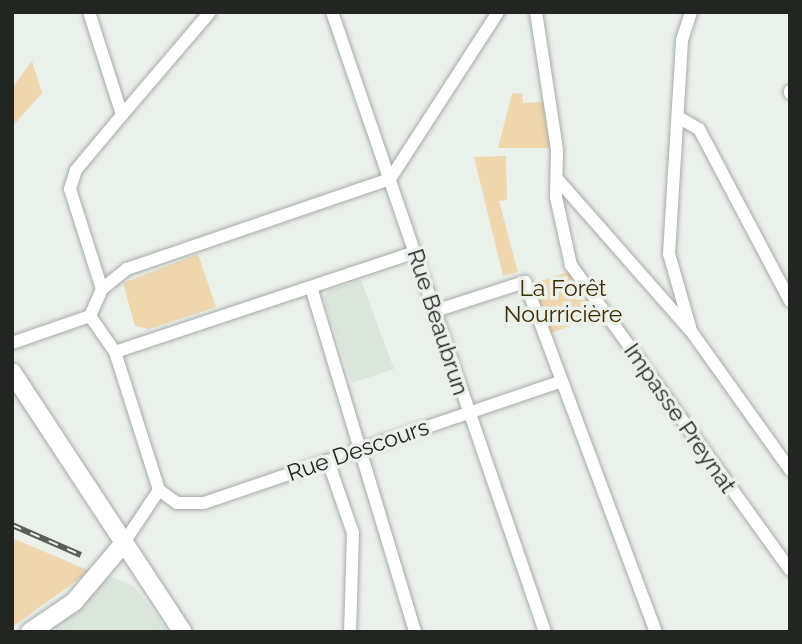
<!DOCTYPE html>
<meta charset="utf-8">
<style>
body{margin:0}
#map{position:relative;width:802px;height:644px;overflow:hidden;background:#eaf0ea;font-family:Raleway,sans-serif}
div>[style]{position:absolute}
.built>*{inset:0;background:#dbe6db}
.green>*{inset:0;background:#efd6ad}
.roads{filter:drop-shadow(0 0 2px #a6aba6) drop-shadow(0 0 2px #a6aba6)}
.street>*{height:12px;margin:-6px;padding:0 6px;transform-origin:6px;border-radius:6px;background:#fff}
.secondary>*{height:18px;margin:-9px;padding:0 9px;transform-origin:9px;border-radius:9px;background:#fff}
.rail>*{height:6px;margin-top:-3px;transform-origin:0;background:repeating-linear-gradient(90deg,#eaf0ea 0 10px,#5a5d5a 0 20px);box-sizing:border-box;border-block:2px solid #5a5d5a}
span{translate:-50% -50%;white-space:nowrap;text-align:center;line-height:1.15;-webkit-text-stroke:7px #eaf0ea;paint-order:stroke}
.park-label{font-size:23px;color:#412b00}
.street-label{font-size:23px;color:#232523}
.frame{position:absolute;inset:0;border:14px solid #232523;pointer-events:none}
</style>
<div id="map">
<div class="built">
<div style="clip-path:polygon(361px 280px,394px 369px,352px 383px,324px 299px,328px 291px)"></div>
<div style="clip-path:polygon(106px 575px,134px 586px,169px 632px,33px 632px)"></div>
</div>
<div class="green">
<div style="clip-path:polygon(32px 61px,42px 93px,12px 127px,12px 88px)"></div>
<div style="clip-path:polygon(522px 93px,523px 103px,544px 102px,550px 148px,498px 148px,512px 94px)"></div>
<div style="clip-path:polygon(506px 156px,507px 200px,499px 201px,518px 272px,503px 276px,474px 157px)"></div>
<div style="clip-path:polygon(198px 254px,216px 307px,149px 329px,135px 326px,123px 283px)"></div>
<div style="clip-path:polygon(571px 271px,601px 314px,549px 334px,531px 284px)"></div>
<div style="clip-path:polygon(12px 538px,90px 571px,12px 627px)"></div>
</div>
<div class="roads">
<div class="street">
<div style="left:89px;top:12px;width:108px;rotate:72.2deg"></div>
<div style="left:122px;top:115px;width:72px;rotate:129.9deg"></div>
<div style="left:76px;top:170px;width:20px;rotate:108deg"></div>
<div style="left:70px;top:189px;width:105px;rotate:72.3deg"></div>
<div style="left:332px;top:12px;width:656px;rotate:71.04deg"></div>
<div style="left:536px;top:12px;width:140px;rotate:81.3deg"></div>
<div style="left:557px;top:150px;width:47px;rotate:91.2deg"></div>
<div style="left:556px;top:197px;width:70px;rotate:77.6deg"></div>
<div style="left:571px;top:265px;width:375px;rotate:54.3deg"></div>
<div style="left:790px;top:91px;width:2px;rotate:90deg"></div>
<div style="left:122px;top:115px;width:135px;rotate:-49.5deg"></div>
<div style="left:678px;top:117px;width:24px;rotate:30deg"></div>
<div style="left:699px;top:129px;width:195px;rotate:62.1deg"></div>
<div style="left:390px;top:179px;width:199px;rotate:-57.1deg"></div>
<div style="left:559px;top:181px;width:200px;rotate:48.7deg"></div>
<div style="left:691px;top:331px;width:171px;rotate:54.5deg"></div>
<div style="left:311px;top:287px;width:360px;rotate:73.2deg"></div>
<div style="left:435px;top:311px;width:95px;rotate:-17.9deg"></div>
<div style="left:525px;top:282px;width:374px;rotate:69.5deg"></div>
<div style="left:90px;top:316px;width:30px;rotate:-66deg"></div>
<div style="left:102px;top:289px;width:32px;rotate:-39deg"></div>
<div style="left:127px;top:269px;width:278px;rotate:-18.9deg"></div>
<div style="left:90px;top:316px;width:44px;rotate:55.2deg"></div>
<div style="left:115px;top:352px;width:145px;rotate:72.3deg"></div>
<div style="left:159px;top:490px;width:65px;rotate:123.7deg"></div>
<div style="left:690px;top:327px;width:76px;rotate:-106deg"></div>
<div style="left:669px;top:254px;width:214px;rotate:-86.5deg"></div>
<div style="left:682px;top:40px;width:29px;rotate:-72deg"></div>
<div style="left:12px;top:343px;width:83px;rotate:-19.1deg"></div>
<div style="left:115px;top:352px;width:316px;rotate:-18.4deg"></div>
<div style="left:328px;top:461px;width:76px;rotate:70.9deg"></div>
<div style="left:353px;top:533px;width:99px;rotate:91.7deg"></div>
<div style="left:159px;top:490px;width:22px;rotate:36deg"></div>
<div style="left:177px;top:503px;width:27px"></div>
<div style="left:204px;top:503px;width:376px;rotate:-18.8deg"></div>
</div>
<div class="secondary">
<div style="left:12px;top:372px;width:311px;rotate:56.7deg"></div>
<div style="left:30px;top:632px;width:53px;rotate:-34.3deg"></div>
<div style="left:74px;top:602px;width:76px;rotate:-49.8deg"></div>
</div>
</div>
<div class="rail">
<div style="left:12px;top:525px;width:75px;rotate:23.5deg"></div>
</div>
<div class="park-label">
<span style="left:563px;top:301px">La Forêt<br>Nourricière</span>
</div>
<div class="street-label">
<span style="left:438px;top:322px;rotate:72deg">Rue Beaubrun</span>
<span style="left:680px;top:418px;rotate:55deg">Impasse Preynat</span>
<span style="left:358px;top:450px;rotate:-19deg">Rue Descours</span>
</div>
<div class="frame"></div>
</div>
